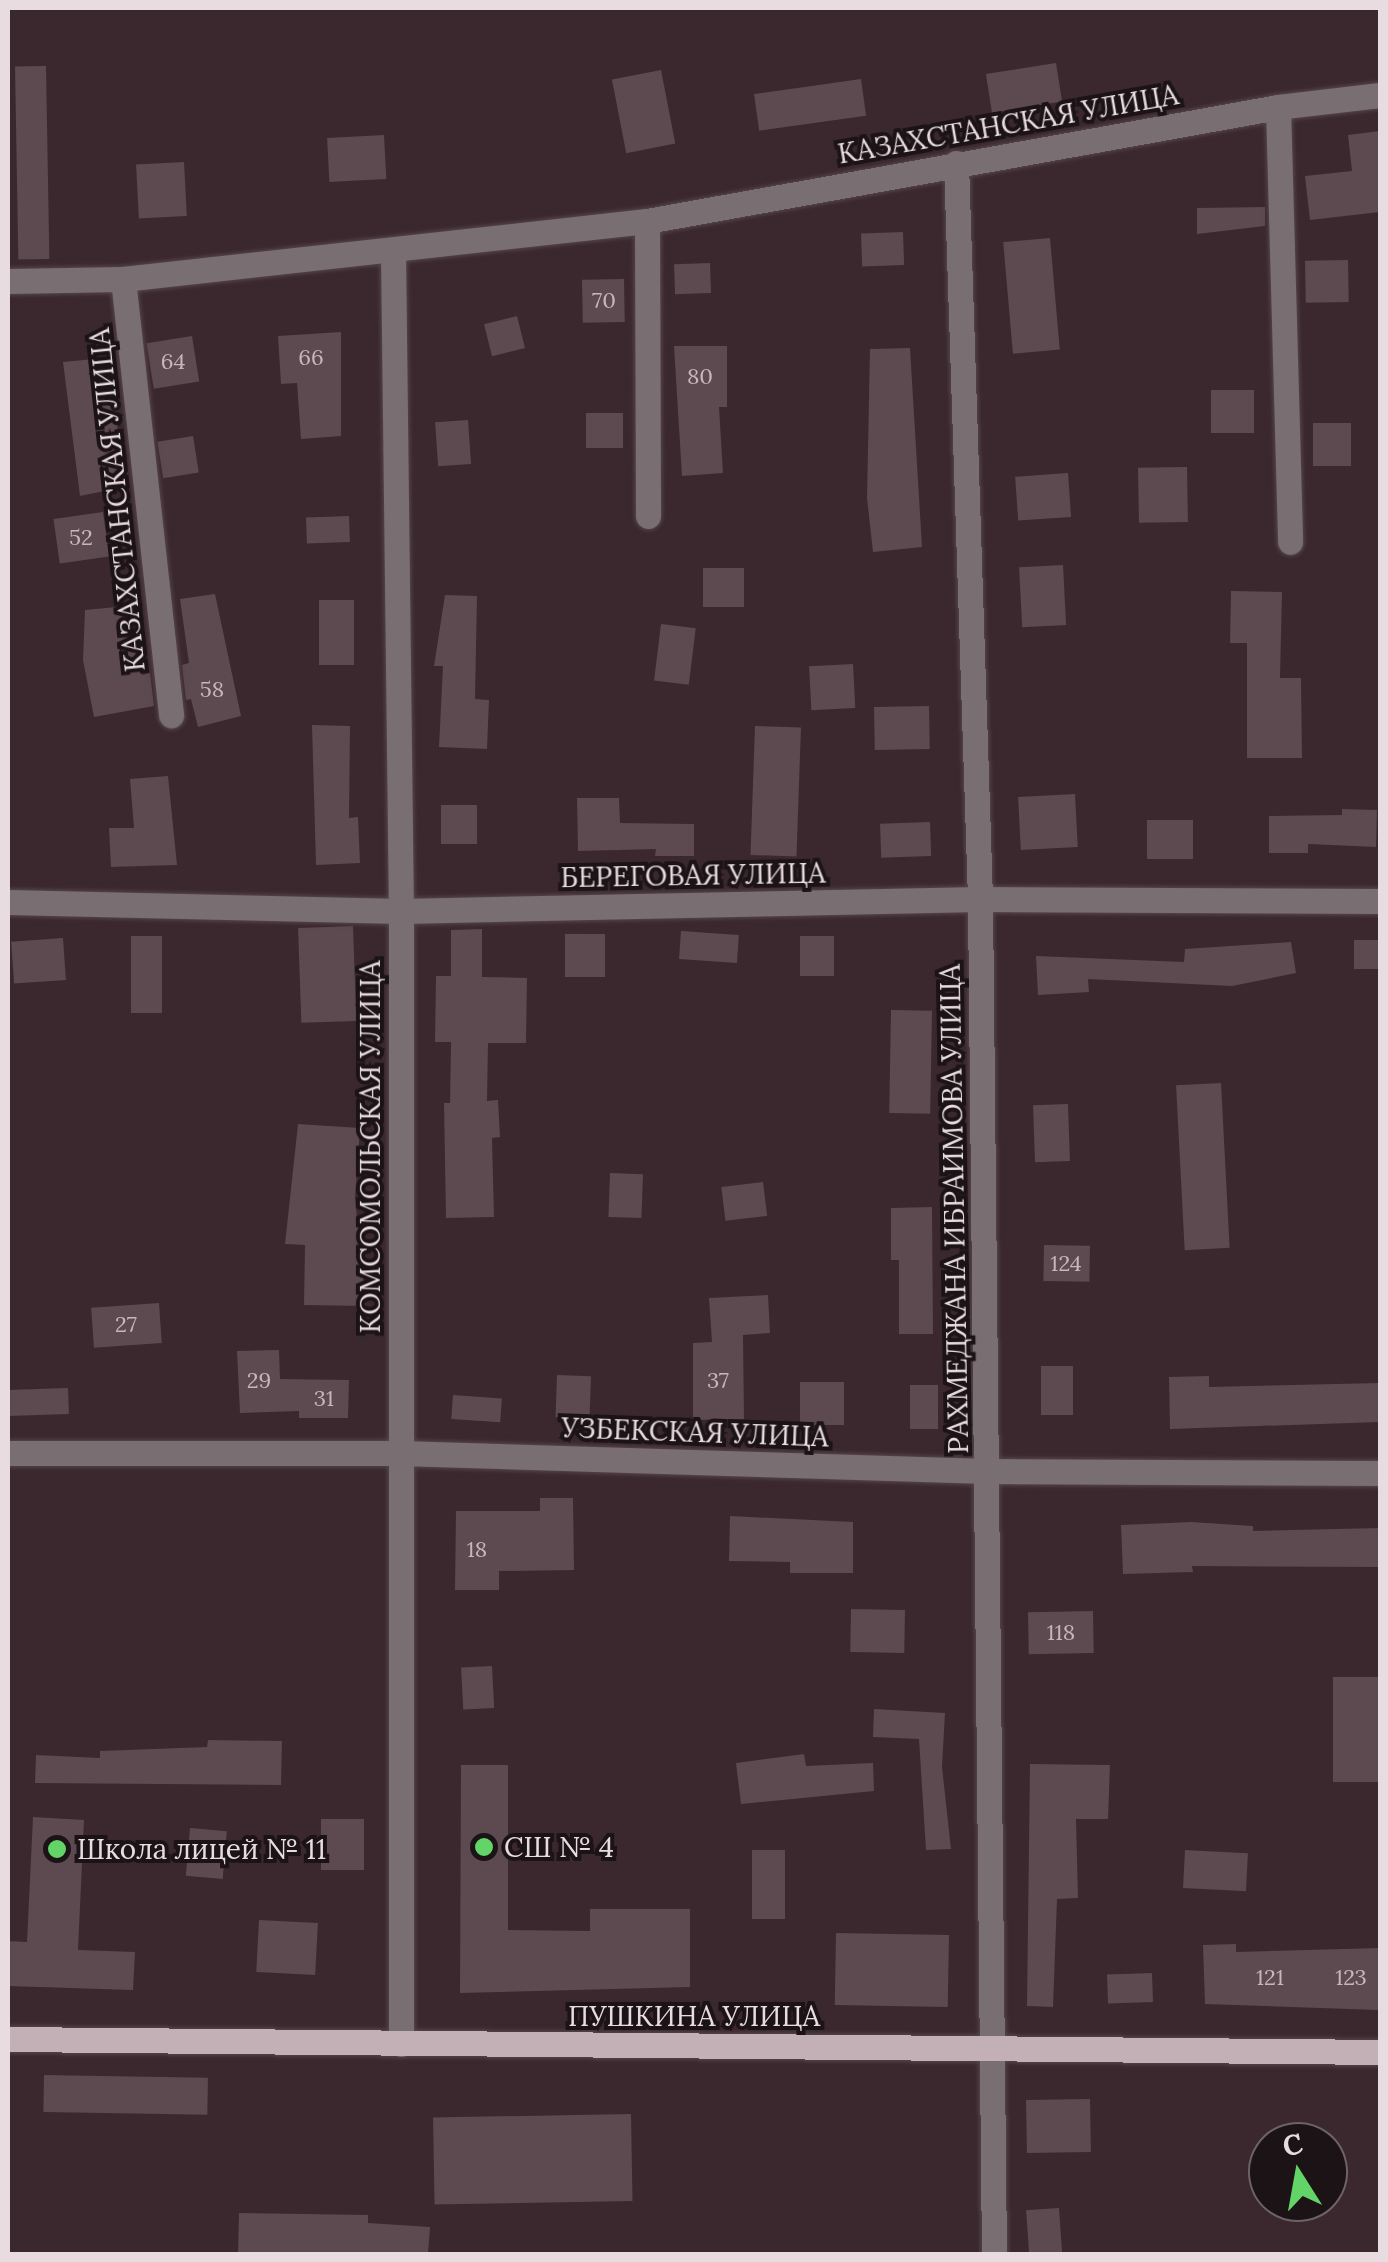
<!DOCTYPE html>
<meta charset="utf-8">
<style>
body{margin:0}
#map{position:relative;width:1388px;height:2262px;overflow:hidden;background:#3a282e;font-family:Lora,serif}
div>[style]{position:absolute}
.building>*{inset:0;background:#5d4950;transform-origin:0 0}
.roads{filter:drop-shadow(0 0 2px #56454b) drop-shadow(0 0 2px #56454b)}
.minor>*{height:25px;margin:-12.5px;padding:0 12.5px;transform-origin:12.5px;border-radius:12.5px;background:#796f72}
.major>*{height:25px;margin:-12.5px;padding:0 12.5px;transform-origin:12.5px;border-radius:12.5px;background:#c3b0b7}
.dots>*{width:28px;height:28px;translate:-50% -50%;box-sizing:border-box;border:5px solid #1b1316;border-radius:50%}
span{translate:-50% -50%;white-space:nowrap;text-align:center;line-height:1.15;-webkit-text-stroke:8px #1b1316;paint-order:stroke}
.number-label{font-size:22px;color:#c6b7bd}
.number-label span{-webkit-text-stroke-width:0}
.street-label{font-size:28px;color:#e9dce1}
.poi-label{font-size:28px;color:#e9dce1}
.left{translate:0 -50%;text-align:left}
.frame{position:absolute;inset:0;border:10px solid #e9dce1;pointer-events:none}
.north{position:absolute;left:1248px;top:2122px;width:100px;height:100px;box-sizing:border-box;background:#1b1316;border:2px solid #6d6367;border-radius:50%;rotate:349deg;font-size:28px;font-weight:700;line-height:40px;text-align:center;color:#e9dce1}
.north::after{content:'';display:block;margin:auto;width:35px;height:45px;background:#63d468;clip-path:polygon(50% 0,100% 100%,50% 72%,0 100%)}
</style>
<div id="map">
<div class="building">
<div style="left:1056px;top:63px;width:39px;height:71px;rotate:81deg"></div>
<div style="left:46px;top:66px;width:193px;height:31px;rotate:89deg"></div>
<div style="left:661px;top:70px;width:75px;height:50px;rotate:79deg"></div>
<div style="left:861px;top:79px;width:37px;height:108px;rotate:82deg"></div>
<div style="clip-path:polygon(1380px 131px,1380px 212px,1310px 220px,1305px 176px,1352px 171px,1348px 135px)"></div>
<div style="left:384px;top:135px;width:44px;height:57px;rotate:87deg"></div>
<div style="left:184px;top:162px;width:54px;height:48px;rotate:87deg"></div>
<div style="clip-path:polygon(1265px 207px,1265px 226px,1197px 234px,1197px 208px)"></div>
<div style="left:903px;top:232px;width:33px;height:42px;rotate:88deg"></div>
<div style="left:1050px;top:238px;width:112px;height:47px;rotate:85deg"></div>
<div style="left:1348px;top:260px;width:42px;height:43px;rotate:89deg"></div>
<div style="left:710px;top:263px;width:30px;height:36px;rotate:88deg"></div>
<div style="left:624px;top:279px;width:43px;height:42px;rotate:89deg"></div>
<div style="left:517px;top:316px;width:33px;height:34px;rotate:76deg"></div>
<div style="clip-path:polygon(341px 332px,341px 436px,301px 439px,297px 383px,281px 384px,278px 336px)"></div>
<div style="left:192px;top:336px;width:46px;height:46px;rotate:81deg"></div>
<div style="clip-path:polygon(674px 346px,727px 346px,727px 407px,719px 407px,723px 473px,682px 476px)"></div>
<div style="clip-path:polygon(910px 348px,922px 547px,873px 552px,867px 498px,870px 349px)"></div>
<div style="clip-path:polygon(115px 357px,118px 449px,125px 448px,129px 486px,80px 496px,63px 362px)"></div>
<div style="left:1254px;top:390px;width:43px;height:43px;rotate:90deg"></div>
<div style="left:623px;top:413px;width:35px;height:37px;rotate:90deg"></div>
<div style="left:468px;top:420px;width:44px;height:33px;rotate:86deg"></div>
<div style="left:1313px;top:423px;width:38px;height:43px"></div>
<div style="left:193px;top:436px;width:37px;height:36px;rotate:81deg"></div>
<div style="left:1187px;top:467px;width:55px;height:49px;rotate:89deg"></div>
<div style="left:1068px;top:473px;width:44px;height:53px;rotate:86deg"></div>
<div style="left:103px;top:512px;width:45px;height:50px;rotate:82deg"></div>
<div style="left:349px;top:516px;width:26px;height:43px;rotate:88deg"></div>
<div style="left:1063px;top:565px;width:60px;height:44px;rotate:87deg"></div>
<div style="left:703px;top:568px;width:41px;height:39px"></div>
<div style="clip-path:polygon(1231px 591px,1282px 592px,1280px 678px,1301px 678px,1302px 758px,1247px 758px,1247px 643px,1230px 643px)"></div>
<div style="clip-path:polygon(215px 594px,241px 716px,198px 727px,191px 699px,186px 700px,182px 665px,189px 663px,180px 599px)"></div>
<div style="clip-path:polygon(445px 595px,477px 596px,475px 699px,489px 700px,487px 749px,439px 747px,443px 666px,434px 666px)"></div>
<div style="left:319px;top:600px;width:35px;height:65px"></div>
<div style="clip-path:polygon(127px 606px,130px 651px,137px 649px,142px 675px,150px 673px,154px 706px,94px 717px,83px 660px,85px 610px)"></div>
<div style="left:661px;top:624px;width:35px;height:57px;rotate:7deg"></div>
<div style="left:853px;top:664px;width:44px;height:44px;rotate:87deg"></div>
<div style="left:929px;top:706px;width:43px;height:55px;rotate:89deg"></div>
<div style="clip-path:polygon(312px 725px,350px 726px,349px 818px,358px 817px,360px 863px,316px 865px)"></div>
<div style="left:755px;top:726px;width:46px;height:129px;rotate:2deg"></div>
<div style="clip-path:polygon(168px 776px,177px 865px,111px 867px,109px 828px,134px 828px,130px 779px)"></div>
<div style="left:1075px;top:794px;width:53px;height:57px;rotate:87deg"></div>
<div style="clip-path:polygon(577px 798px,619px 798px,620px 823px,694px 824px,694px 856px,655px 856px,656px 849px,578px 851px)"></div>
<div style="left:441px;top:805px;width:36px;height:39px"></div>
<div style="clip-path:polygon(1342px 809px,1377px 810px,1376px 847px,1308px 844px,1308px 853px,1269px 853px,1269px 816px,1342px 815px)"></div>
<div style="left:1147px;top:820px;width:46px;height:39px"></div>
<div style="left:930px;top:822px;width:34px;height:50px;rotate:88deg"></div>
<div style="left:353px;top:926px;width:95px;height:55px;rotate:88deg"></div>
<div style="clip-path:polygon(482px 929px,482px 977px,527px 978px,526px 1043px,488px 1043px,487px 1101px,498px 1100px,500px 1137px,492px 1138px,494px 1217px,446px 1218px,444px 1103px,450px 1103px,451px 1042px,435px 1042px,436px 976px,451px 976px,451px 930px)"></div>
<div style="left:681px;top:931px;width:58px;height:28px;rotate:4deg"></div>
<div style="left:565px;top:934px;width:40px;height:43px"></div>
<div style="left:131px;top:936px;width:31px;height:77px"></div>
<div style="left:800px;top:936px;width:34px;height:40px"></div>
<div style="left:63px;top:938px;width:42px;height:52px;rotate:86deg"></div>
<div style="left:1354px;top:940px;width:26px;height:29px"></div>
<div style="clip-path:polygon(1291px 942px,1296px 973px,1232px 986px,1088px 979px,1089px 992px,1038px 995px,1036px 956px,1184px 962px,1185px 949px)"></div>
<div style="left:891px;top:1010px;width:41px;height:103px;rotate:1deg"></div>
<div style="left:1221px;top:1083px;width:165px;height:45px;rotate:87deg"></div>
<div style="left:1068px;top:1104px;width:57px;height:35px;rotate:88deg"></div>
<div style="clip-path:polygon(298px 1124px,360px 1128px,355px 1198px,366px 1306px,304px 1305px,305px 1245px,285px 1244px)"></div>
<div style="left:610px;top:1173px;width:33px;height:44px;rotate:2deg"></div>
<div style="left:763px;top:1182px;width:34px;height:42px;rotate:83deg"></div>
<div style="clip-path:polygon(932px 1207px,933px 1334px,899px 1334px,899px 1260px,891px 1260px,891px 1208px)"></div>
<div style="left:1044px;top:1245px;width:46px;height:36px;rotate:1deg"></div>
<div style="clip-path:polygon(768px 1295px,770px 1333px,743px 1335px,744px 1419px,693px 1420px,693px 1343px,712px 1342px,709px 1298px)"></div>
<div style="left:159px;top:1303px;width:40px;height:68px;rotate:86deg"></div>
<div style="clip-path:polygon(279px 1350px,280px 1379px,349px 1380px,348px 1418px,299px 1418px,299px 1411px,240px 1413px,237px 1351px)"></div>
<div style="left:1041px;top:1366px;width:32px;height:49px"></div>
<div style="left:557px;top:1375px;width:34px;height:42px;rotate:2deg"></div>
<div style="clip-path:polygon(1209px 1376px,1209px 1387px,1380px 1383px,1380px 1422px,1170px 1429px,1169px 1377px)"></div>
<div style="left:800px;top:1382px;width:44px;height:43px"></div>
<div style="left:910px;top:1385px;width:28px;height:44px"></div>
<div style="left:68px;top:1388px;width:26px;height:60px;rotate:88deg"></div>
<div style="left:453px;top:1395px;width:49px;height:24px;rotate:4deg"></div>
<div style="clip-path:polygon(540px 1498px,573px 1498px,574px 1570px,499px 1571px,499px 1590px,455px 1590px,456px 1511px,540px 1511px)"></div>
<div style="clip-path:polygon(730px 1516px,853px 1522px,853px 1573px,790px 1573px,790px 1562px,729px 1561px)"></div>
<div style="clip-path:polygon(1191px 1522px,1253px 1526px,1253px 1531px,1380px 1528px,1380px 1567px,1192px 1566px,1193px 1572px,1123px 1574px,1121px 1525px)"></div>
<div style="left:851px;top:1609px;width:54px;height:43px;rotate:1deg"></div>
<div style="left:1093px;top:1611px;width:42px;height:65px;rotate:89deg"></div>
<div style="left:492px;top:1666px;width:42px;height:31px;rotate:87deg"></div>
<div style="left:1380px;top:1677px;width:105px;height:47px;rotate:90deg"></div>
<div style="clip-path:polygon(874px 1709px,945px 1713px,942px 1767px,951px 1849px,926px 1850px,919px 1739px,873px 1737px)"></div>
<div style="clip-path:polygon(208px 1740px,282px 1741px,281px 1785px,35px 1783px,36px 1755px,100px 1758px,100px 1751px,207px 1747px)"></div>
<div style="clip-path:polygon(804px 1754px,806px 1766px,873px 1763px,874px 1791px,741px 1804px,736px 1763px)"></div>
<div style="clip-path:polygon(1030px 1764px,1110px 1765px,1108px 1819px,1076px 1819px,1078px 1898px,1057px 1899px,1053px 2007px,1027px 2006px)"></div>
<div style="clip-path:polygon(461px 1765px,508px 1765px,508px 1930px,590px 1931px,590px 1909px,690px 1909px,690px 1987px,460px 1993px)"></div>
<div style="clip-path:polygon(33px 1817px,84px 1820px,78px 1950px,135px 1952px,133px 1990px,8px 1986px,8px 1941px,27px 1942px)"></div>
<div style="left:321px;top:1819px;width:43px;height:51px"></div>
<div style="left:190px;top:1828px;width:37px;height:48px;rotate:5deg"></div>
<div style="left:752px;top:1850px;width:33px;height:69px"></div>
<div style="left:1185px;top:1850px;width:63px;height:38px;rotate:3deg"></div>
<div style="left:259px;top:1920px;width:59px;height:52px;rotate:3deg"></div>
<div style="left:836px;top:1933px;width:113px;height:72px;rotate:1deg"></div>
<div style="clip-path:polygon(1236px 1944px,1236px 1952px,1380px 1948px,1378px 2010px,1205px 2004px,1203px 1945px)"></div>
<div style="left:1152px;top:1973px;width:29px;height:45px;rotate:88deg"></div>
<div style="left:44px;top:2075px;width:164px;height:37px;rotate:1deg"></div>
<div style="left:1090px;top:2099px;width:53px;height:64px;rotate:89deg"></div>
<div style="left:631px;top:2114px;width:87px;height:198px;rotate:89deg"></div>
<div style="left:1059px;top:2208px;width:46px;height:33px;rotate:86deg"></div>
<div style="clip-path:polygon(239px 2213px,368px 2215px,368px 2223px,430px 2227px,428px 2254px,238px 2254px)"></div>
</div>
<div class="roads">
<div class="minor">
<div style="left:1278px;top:107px;width:435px;rotate:88.4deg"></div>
<div style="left:956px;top:163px;width:736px;rotate:88.13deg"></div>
<div style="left:980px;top:899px;width:1355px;rotate:89.41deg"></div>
<div style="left:647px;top:221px;width:295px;rotate:89.8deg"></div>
<div style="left:393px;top:251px;width:660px;rotate:89.31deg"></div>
<div style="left:401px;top:911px;width:1133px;rotate:90deg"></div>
<div style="left:123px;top:279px;width:439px;rotate:83.7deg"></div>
<div style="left:8px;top:281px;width:115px;rotate:-1deg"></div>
<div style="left:123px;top:279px;width:527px;rotate:-6.32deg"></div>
<div style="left:647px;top:221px;width:641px;rotate:-10.24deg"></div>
<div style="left:1278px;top:107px;width:103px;rotate:-6.7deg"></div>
<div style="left:8px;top:902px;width:393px;rotate:1.3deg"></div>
<div style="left:401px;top:911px;width:579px;rotate:-1.19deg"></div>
<div style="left:980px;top:899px;width:400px;rotate:0.3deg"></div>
<div style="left:8px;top:1453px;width:392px"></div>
<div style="left:400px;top:1453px;width:587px;rotate:1.76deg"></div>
<div style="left:987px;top:1471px;width:393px;rotate:0.3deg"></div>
</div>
<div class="major">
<div style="left:8px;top:2039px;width:1372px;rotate:0.54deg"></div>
</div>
</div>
<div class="dots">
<div style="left:484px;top:1847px;background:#63d468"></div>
<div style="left:57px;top:1849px;background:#63d468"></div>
</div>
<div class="number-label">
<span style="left:604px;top:301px">70</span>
<span style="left:311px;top:358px">66</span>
<span style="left:173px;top:362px">64</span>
<span style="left:700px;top:377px">80</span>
<span style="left:81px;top:538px">52</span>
<span style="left:212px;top:690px">58</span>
<span style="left:1066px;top:1264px">124</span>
<span style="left:126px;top:1325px">27</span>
<span style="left:259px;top:1381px">29</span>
<span style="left:718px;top:1381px">37</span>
<span style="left:324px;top:1399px">31</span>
<span style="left:477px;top:1550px">18</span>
<span style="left:1061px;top:1633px">118</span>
<span style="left:1270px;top:1978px">121</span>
<span style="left:1351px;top:1978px">123</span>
</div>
<div class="street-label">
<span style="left:1008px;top:124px;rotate:-10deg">КАЗАХСТАНСКАЯ УЛИЦА</span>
<span style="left:117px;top:500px;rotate:-96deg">КАЗАХСТАНСКАЯ УЛИЦА</span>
<span style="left:693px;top:875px;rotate:-1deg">БЕРЕГОВАЯ УЛИЦА</span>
<span style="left:370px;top:1147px;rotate:-90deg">КОМСОМОЛЬСКАЯ УЛИЦА</span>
<span style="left:954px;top:1209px;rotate:-91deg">РАХМЕДЖАНА ИБРАИМОВА УЛИЦА</span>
<span style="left:695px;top:1432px;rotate:2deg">УЗБЕКСКАЯ УЛИЦА</span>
<span style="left:694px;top:2016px">ПУШКИНА УЛИЦА</span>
</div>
<div class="poi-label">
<span class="left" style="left:504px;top:1847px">СШ № 4</span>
<span class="left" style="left:77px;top:1849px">Школа лицей № 11</span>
</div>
<div class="frame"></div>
<div class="north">С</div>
</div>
